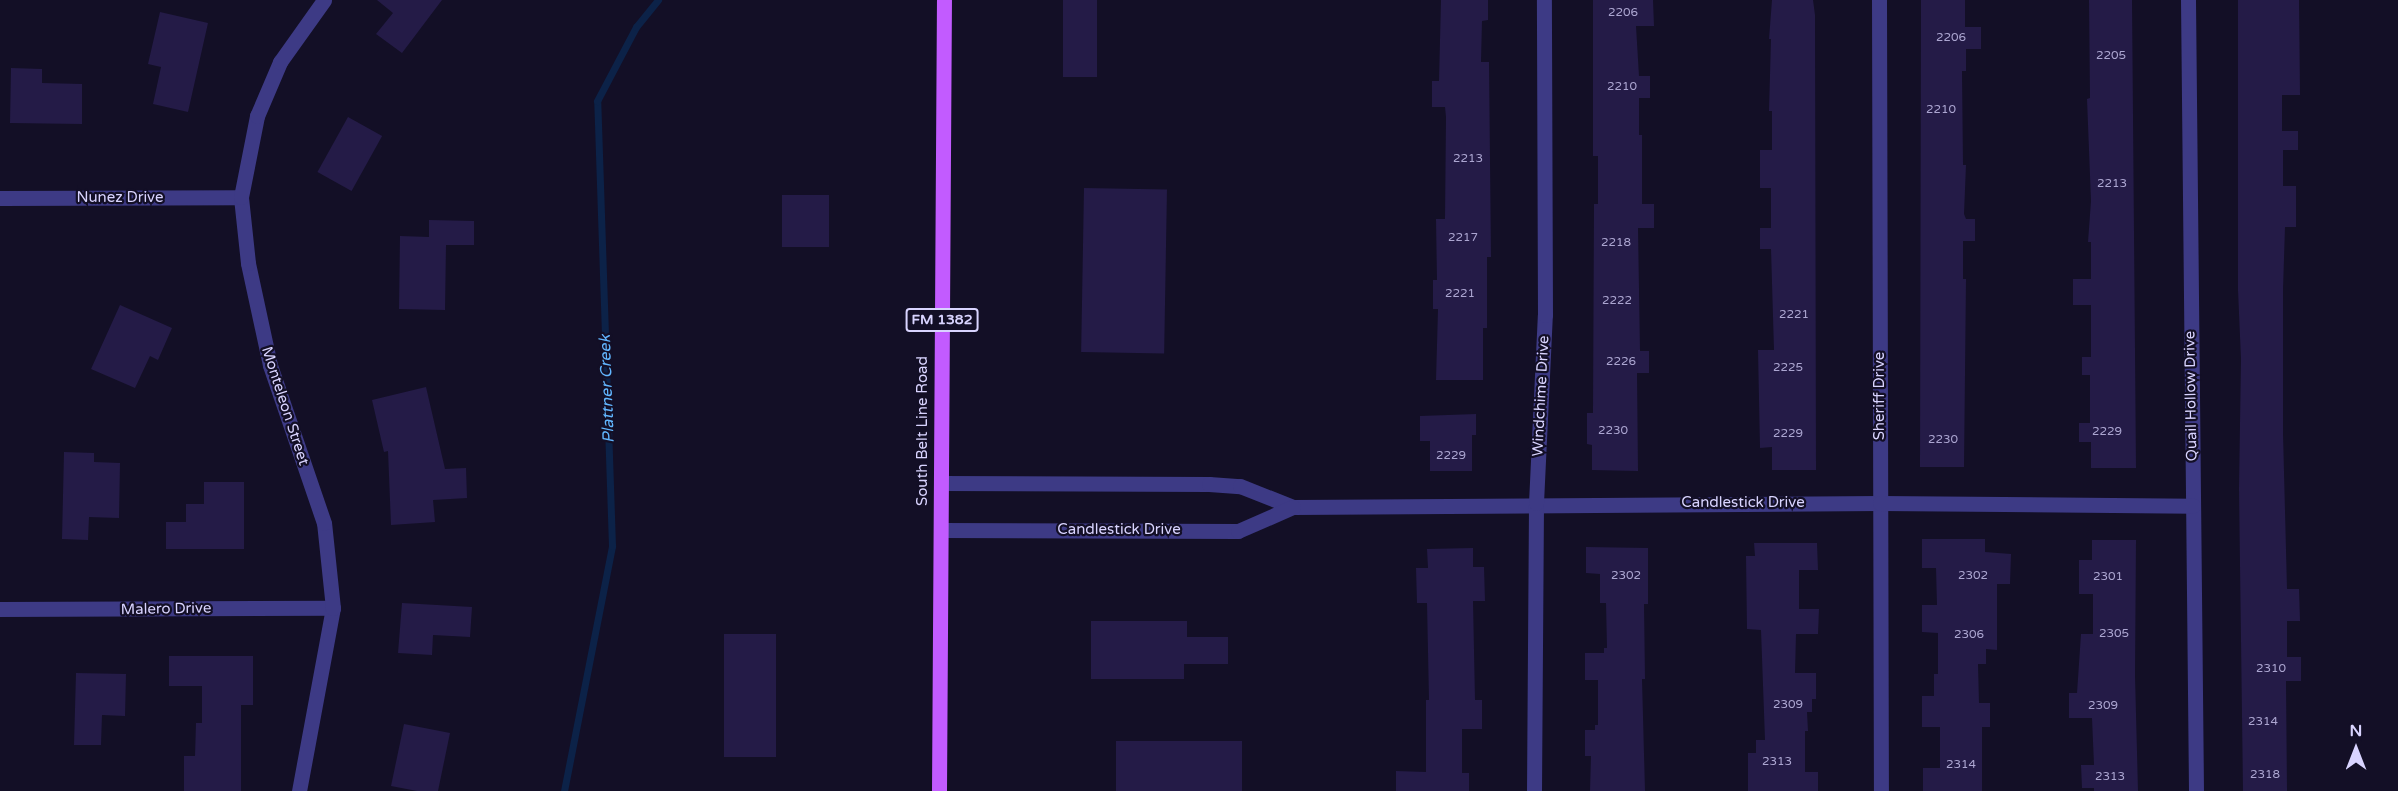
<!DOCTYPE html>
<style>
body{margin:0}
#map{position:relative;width:2398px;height:791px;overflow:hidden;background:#130f26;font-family:"Varela Round",sans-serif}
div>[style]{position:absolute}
.stream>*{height:7px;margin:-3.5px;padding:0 3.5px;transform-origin:3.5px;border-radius:3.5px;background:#0c2248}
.building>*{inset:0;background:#241b47;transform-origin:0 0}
.minor>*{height:15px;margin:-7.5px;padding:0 7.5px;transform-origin:7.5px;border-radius:7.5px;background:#3d3a85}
.primary>*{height:15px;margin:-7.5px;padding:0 7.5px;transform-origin:7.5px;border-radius:7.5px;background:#c25bff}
span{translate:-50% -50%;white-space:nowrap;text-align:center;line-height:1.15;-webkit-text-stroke:4.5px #130f26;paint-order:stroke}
.number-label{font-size:12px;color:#aca6d1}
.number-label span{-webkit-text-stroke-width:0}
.shield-label span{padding:2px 4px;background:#130f26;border:2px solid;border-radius:4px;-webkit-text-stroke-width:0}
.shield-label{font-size:14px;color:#d9d4ff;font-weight:700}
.street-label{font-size:15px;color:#d9d4ff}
.water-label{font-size:16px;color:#62b6ff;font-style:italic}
.north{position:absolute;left:2326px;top:719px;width:60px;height:60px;-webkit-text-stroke:4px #130f26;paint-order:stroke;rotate:0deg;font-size:16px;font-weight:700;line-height:24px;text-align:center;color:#d9d4ff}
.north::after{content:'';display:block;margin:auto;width:21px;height:27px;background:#d9d4ff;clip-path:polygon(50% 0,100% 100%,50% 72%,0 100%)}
</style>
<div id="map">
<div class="stream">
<div style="left:564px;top:791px;width:250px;rotate:-78.9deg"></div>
<div style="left:612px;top:546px;width:445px;rotate:-91.9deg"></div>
<div style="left:597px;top:101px;width:84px;rotate:-62.2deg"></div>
<div style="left:636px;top:27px;width:35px;rotate:-51deg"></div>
</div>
<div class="building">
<div style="clip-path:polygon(377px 0,442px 0,402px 53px,376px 34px,393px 13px)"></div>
<div style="left:1063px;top:0;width:34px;height:77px"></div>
<div style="clip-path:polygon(1441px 0,1488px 0,1488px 20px,1482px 21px,1481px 62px,1489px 62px,1491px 257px,1487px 257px,1487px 328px,1483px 328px,1483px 380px,1436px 380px,1438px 309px,1433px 309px,1433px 280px,1437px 280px,1436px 219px,1445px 219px,1446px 117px,1445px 107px,1432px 107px,1432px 81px,1439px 81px)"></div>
<div style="clip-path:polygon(1593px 0,1653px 0,1654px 26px,1636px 26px,1639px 76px,1650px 76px,1650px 98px,1639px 98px,1639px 135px,1642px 135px,1642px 204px,1654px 204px,1654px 228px,1638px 228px,1640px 351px,1649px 351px,1649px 373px,1637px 373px,1638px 471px,1592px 470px,1592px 445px,1587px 444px,1587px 413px,1593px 413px,1594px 204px,1598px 204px,1598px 156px,1593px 156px)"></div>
<div style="clip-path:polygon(1772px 0,1813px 0,1815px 15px,1816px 470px,1772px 470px,1772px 447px,1760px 448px,1758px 350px,1774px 350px,1771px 249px,1760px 249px,1760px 228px,1771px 228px,1771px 188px,1760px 188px,1760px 150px,1772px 150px,1772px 111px,1769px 111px,1771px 39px,1769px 39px)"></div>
<div style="clip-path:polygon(1921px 0,1965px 0,1965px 27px,1981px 27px,1981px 49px,1966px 49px,1966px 71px,1962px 71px,1963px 165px,1966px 165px,1964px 214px,1966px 219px,1975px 219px,1975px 241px,1963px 241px,1963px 279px,1966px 279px,1964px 467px,1920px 467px)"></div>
<div style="clip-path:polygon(2089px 0,2132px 0,2136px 468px,2091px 468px,2091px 442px,2079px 442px,2079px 423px,2090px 423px,2090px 375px,2082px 375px,2082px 357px,2091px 357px,2091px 305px,2073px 305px,2073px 279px,2091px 279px,2091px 242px,2088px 242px,2091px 201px,2087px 99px,2090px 98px)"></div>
<div style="clip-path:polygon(2238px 0,2299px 0,2300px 95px,2282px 95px,2282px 131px,2298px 131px,2298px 150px,2283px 150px,2283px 186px,2296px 186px,2296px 227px,2285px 227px,2283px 290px,2283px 433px,2287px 589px,2299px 589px,2300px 621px,2287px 621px,2287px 657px,2301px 657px,2301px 681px,2286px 681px,2287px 791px,2243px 791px,2239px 489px,2241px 359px,2238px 290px)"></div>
<div style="clip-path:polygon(160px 12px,208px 23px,188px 112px,153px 104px,161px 67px,148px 64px)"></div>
<div style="clip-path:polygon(11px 68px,42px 69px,42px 83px,82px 84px,82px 124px,10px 123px)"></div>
<div style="left:348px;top:117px;width:39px;height:63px;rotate:29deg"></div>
<div style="left:1084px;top:188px;width:83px;height:164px;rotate:1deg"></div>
<div style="left:782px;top:195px;width:47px;height:52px"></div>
<div style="clip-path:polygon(429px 220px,474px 221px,474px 245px,446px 245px,445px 310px,399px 309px,400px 236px,429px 237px)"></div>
<div style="clip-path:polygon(120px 305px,172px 328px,158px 360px,150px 356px,135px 388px,91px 369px)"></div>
<div style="clip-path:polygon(426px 387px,445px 469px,466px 468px,467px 498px,433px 500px,435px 522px,391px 525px,388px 451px,384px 452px,372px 400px)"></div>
<div style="clip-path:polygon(1476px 414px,1476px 435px,1472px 435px,1472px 471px,1430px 471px,1430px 441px,1420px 441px,1420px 416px)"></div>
<div style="clip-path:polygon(64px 452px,94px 453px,94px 462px,120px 463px,119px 518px,89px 517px,88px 540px,62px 539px)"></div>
<div style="clip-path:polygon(204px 482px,244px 482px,244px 549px,166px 549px,166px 522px,186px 522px,186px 504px,204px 504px)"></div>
<div style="clip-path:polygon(1922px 539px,1985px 539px,1985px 552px,2011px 554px,2010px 584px,1997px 584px,1997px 650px,1986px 649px,1986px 664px,1978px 664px,1979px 703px,1990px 703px,1990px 727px,1982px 727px,1982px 791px,1923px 791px,1923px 768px,1940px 768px,1940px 727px,1922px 727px,1922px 696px,1934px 696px,1934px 674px,1938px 674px,1938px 633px,1922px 632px,1922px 605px,1937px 605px,1936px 568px,1922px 568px)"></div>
<div style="clip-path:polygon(2092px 540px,2136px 540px,2135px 675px,2138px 791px,2094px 791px,2094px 788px,2082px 788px,2081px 765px,2094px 765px,2092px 718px,2069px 718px,2069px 693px,2077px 693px,2081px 634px,2093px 634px,2093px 594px,2079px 594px,2079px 560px,2092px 560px)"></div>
<div style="clip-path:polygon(1754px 543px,1817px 543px,1818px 570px,1799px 570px,1799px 609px,1819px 609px,1818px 634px,1796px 634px,1795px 673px,1816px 673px,1816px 699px,1812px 699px,1812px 712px,1807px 712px,1808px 731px,1805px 731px,1805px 772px,1818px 772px,1818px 791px,1748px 791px,1748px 753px,1756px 753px,1756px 740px,1765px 740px,1761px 630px,1747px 629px,1746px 556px,1755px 556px)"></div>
<div style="clip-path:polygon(1586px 547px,1648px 548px,1648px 604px,1644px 604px,1645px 679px,1642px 679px,1645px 791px,1590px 791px,1591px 756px,1585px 756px,1585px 730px,1595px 730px,1595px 725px,1598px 725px,1598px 680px,1585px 680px,1585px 653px,1604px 653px,1604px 648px,1607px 648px,1606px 603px,1600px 603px,1600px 574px,1586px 573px)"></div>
<div style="clip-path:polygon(1473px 548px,1473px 567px,1484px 567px,1485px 601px,1473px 601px,1475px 700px,1482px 700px,1482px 729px,1462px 729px,1462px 773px,1469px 773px,1469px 791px,1396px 791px,1396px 771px,1426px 772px,1426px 700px,1429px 700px,1427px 603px,1417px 603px,1416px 568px,1428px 568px,1427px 549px)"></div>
<div style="clip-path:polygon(402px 603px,472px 607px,470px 637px,433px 635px,432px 655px,398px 653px)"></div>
<div style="clip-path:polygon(1091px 621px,1187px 621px,1187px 637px,1228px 637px,1228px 664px,1184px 664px,1184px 679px,1091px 679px)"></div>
<div style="left:776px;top:634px;width:123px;height:52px;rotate:90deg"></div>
<div style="clip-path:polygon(169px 656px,253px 656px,253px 705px,241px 705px,241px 791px,184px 791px,184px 756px,195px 756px,196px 723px,202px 723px,202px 686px,169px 686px)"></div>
<div style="clip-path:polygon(76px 673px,126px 674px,125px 716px,102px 715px,101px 745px,74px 745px)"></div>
<div style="clip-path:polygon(404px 724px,450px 733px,438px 791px,417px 791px,391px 786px)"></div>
<div style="left:1116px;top:741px;width:126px;height:50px"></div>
</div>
<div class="minor">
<div style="left:1879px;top:0;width:791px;rotate:89.86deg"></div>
<div style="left:2188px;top:0;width:791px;rotate:89.42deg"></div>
<div style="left:0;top:198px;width:241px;rotate:-0.2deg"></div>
<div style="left:941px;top:483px;width:268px;rotate:0.2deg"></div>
<div style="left:1209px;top:484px;width:31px;rotate:4deg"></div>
<div style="left:1240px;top:486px;width:57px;rotate:21.6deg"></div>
<div style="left:1293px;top:507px;width:587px;rotate:-0.39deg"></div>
<div style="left:1880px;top:503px;width:313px;rotate:0.5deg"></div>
<div style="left:941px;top:530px;width:297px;rotate:0.2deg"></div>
<div style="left:1238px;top:531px;width:60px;rotate:-23.6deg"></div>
<div style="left:0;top:609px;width:333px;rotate:-0.2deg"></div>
<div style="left:299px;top:791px;width:186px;rotate:-79.5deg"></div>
<div style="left:333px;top:608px;width:85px;rotate:-96deg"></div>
<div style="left:324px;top:523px;width:167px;rotate:-108.9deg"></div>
<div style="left:270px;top:365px;width:104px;rotate:-102.2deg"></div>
<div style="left:248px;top:263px;width:66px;rotate:-96.1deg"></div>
<div style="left:241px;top:197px;width:83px;rotate:-78.8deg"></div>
<div style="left:257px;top:116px;width:59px;rotate:-66.9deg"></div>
<div style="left:280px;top:62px;width:76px;rotate:-54.6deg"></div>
<div style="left:1534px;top:791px;width:288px;rotate:-89.6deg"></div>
<div style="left:1536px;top:503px;width:188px;rotate:-87.3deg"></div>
<div style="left:1545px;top:315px;width:315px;rotate:-90.2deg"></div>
</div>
<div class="primary">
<div style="left:939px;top:791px;width:791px;rotate:-89.64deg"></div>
</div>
<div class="number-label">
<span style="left:1623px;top:13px">2206</span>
<span style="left:1951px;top:38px">2206</span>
<span style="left:2111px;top:56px">2205</span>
<span style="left:1622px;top:87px">2210</span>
<span style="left:1941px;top:110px">2210</span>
<span style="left:1468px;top:159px">2213</span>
<span style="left:2112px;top:184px">2213</span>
<span style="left:1463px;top:238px">2217</span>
<span style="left:1616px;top:243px">2218</span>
<span style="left:1460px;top:294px">2221</span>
<span style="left:1617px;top:301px">2222</span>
<span style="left:1794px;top:315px">2221</span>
<span style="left:1621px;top:362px">2226</span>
<span style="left:1788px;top:368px">2225</span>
<span style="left:1613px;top:431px">2230</span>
<span style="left:2107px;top:432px">2229</span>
<span style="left:1788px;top:434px">2229</span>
<span style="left:1943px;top:440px">2230</span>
<span style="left:1451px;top:456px">2229</span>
<span style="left:1626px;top:576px">2302</span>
<span style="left:1973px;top:576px">2302</span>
<span style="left:2108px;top:577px">2301</span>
<span style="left:2114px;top:634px">2305</span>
<span style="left:1969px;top:635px">2306</span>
<span style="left:2271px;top:669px">2310</span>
<span style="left:1788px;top:705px">2309</span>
<span style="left:2103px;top:706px">2309</span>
<span style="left:2263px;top:722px">2314</span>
<span style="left:1777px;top:762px">2313</span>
<span style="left:1961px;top:765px">2314</span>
<span style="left:2265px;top:775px">2318</span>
<span style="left:2110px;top:777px">2313</span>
</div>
<div class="shield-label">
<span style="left:942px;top:320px">FM 1382</span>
</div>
<div class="street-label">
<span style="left:120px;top:198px">Nunez Drive</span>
<span style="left:1541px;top:396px;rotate:-87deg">Windchime Drive</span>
<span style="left:1880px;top:396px;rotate:-90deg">Sheriff Drive</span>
<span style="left:2191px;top:396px;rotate:-91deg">Quail Hollow Drive</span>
<span style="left:285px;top:406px;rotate:72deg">Monteleon Street</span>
<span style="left:923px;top:431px;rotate:-90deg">South Belt Line Road</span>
<span style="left:1743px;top:503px">Candlestick Drive</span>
<span style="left:1119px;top:530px">Candlestick Drive</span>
<span style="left:166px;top:609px;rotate:-1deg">Malero Drive</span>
</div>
<div class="water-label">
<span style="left:607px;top:389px;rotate:-92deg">Plattner Creek</span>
</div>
<div class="north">N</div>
</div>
